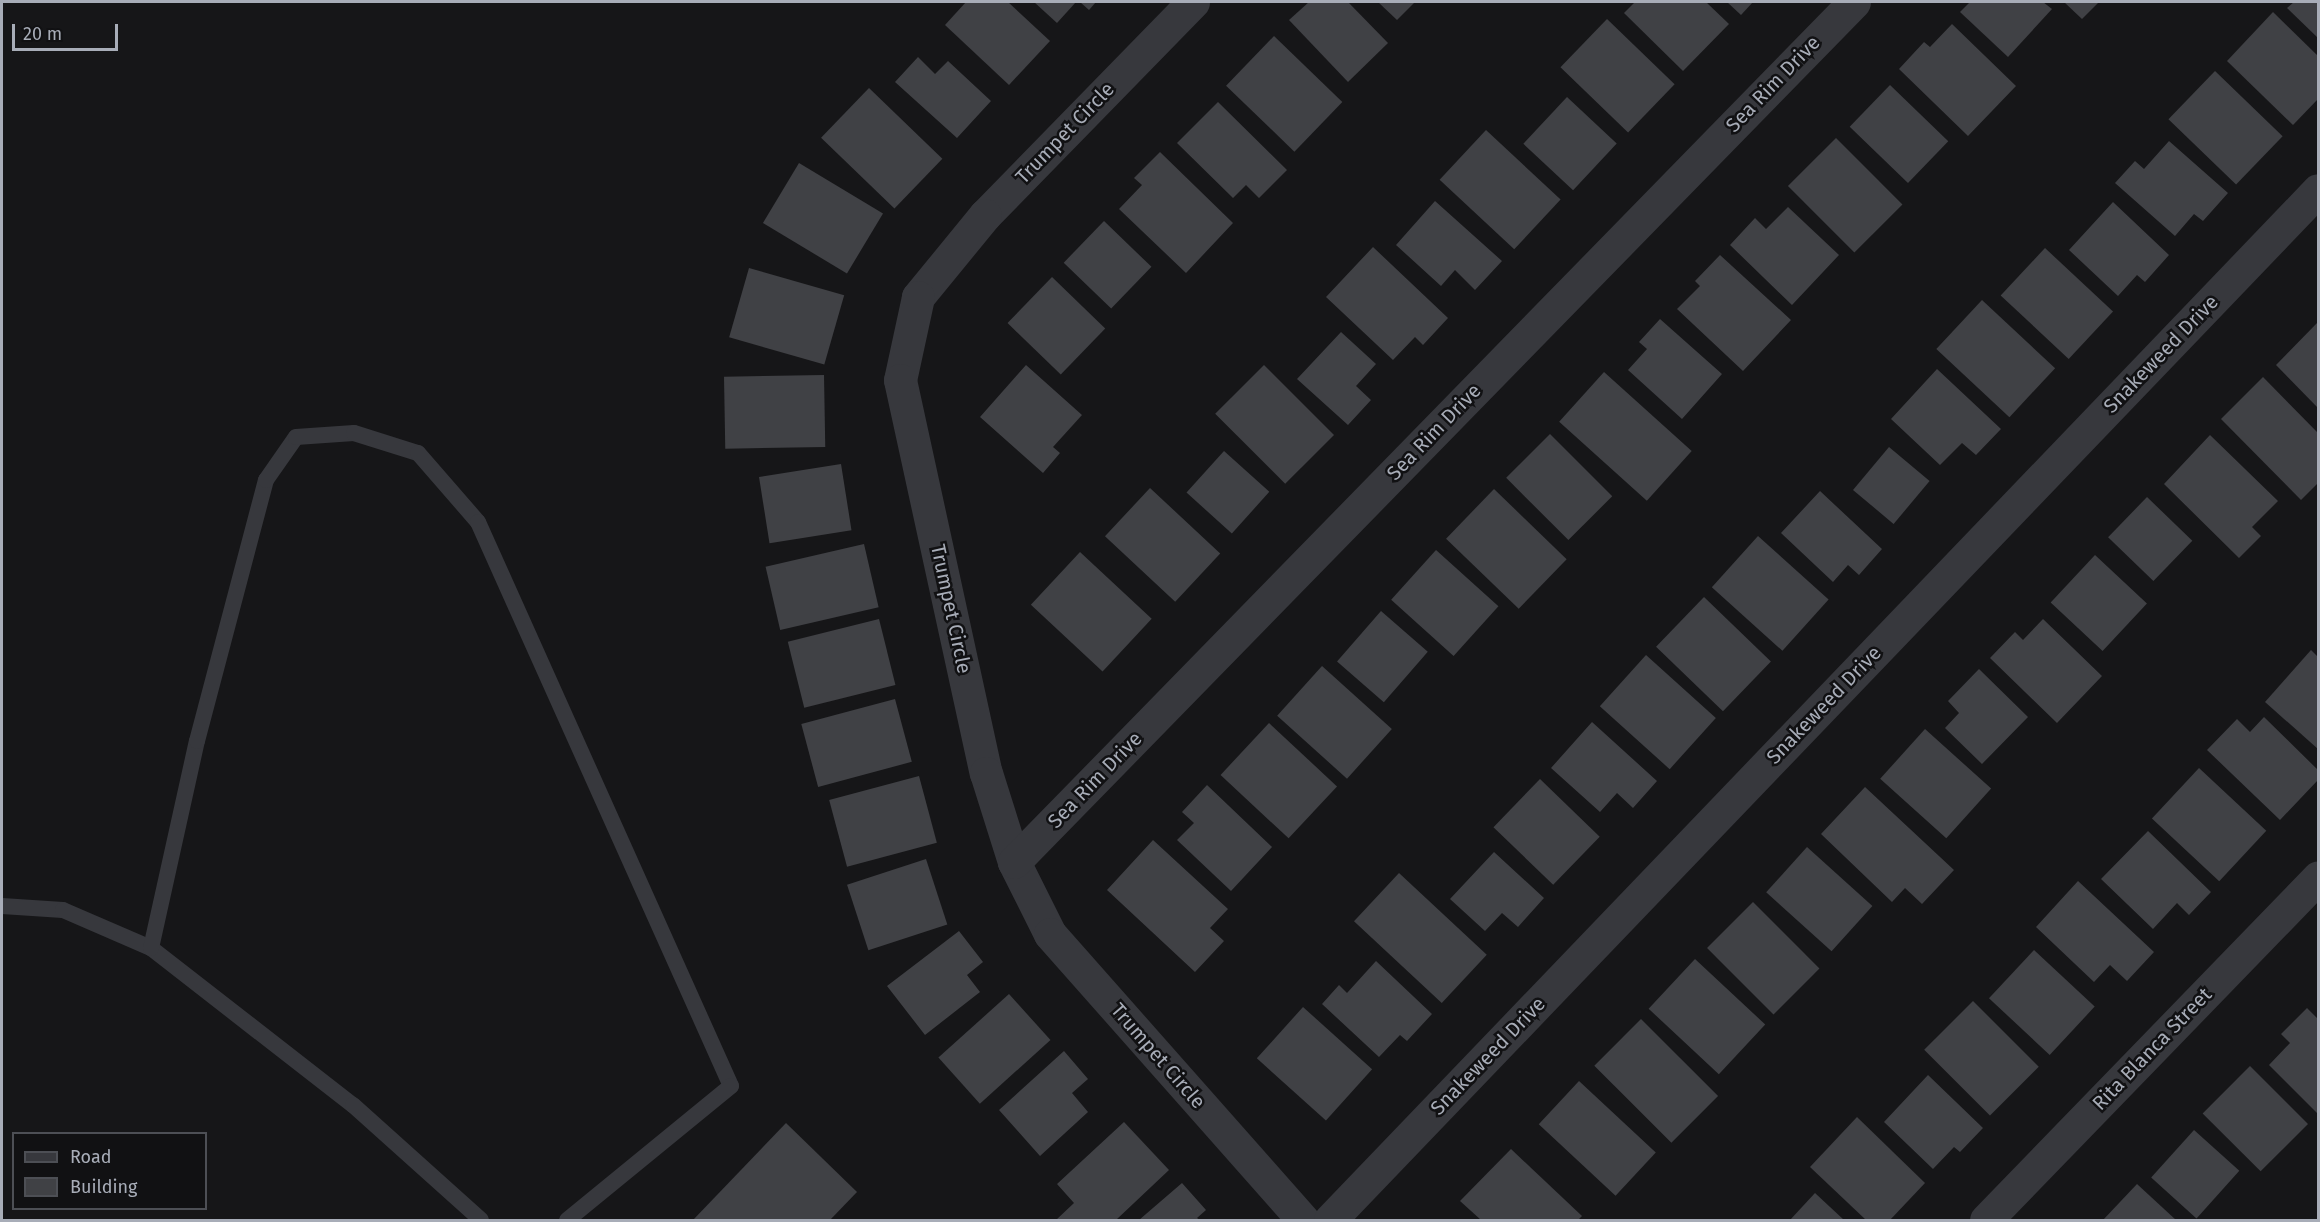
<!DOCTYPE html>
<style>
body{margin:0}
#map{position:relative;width:2320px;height:1222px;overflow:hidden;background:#161618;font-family:"Fira Sans",sans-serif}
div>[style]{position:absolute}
.building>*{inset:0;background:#404145;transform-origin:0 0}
.service>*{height:16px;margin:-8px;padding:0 8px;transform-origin:8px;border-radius:8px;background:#37383d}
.minor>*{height:33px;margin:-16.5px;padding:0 16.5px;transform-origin:16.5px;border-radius:16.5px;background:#37383d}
span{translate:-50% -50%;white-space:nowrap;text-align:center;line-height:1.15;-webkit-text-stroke:5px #111113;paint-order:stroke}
.street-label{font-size:20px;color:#a8adb8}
.frame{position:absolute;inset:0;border:3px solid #a8adb8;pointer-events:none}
.legend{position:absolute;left:12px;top:1132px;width:195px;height:78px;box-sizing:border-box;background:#111113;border:2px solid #4d4f55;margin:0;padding:8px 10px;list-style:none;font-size:18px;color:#a8adb8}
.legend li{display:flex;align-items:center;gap:12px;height:30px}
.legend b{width:30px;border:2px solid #4d4f55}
.scale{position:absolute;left:12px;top:24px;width:106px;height:27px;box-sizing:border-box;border:3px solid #a8adb8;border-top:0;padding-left:8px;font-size:18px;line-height:21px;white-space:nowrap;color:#a8adb8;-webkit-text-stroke:4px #111113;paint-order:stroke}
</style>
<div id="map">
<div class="building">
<div style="clip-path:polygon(966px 2px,1008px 2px,1050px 41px,1009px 85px,945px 25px)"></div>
<div style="clip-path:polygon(1034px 2px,1076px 2px,1057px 23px)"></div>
<div style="clip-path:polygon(1080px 2px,1096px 2px,1089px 10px)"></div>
<div style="clip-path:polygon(1309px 2px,1348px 2px,1388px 43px,1348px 82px,1289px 20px)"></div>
<div style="clip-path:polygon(1378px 2px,1415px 2px,1397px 20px)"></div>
<div style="clip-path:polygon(1635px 2px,1706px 2px,1729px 24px,1683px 71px,1624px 13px)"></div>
<div style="clip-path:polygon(1727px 2px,1753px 2px,1741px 15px)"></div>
<div style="clip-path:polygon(1970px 2px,2043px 2px,2052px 9px,2008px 57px,1960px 12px)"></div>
<div style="clip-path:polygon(2064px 2px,2099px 2px,2082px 19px)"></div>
<div style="clip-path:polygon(2294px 2px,2318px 2px,2318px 38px,2287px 8px)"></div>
<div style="clip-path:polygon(2273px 12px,2318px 56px,2318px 99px,2293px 125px,2227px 61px)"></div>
<div style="left:1607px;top:19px;width:94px;height:67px;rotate:44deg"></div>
<div style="clip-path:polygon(1952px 24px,2016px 86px,1968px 136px,1899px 69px,1924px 42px,1930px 47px)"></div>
<div style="left:1274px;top:36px;width:95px;height:69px;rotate:44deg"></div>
<div style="clip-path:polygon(918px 57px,935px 74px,948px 61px,991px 101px,957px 138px,895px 82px)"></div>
<div style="left:2215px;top:71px;width:94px;height:67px;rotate:44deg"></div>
<div style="left:1890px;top:85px;width:81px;height:58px;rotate:44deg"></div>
<div style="left:869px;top:88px;width:102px;height:69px;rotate:44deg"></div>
<div style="left:1567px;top:97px;width:68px;height:64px;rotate:43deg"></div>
<div style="clip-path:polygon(1218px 102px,1287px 170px,1259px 198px,1246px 185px,1233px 198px,1177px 143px)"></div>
<div style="left:1486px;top:130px;width:102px;height:68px;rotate:43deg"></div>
<div style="left:1836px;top:138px;width:94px;height:68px;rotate:45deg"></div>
<div style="clip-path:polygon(2169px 141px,2228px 193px,2203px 221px,2194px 214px,2175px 236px,2115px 183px,2135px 161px,2144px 169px)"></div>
<div style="clip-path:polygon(1160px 152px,1233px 223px,1186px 273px,1119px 209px,1142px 185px,1134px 178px)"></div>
<div style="left:799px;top:163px;width:98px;height:70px;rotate:31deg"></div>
<div style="clip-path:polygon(1435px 201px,1502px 261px,1475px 290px,1455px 270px,1441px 286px,1396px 245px)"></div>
<div style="clip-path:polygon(2113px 202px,2169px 255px,2145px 282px,2137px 275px,2118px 296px,2069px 250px)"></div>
<div style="clip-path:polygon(1788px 207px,1839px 255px,1792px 305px,1730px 245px,1755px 218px,1766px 229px)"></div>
<div style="left:1104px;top:221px;width:66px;height:58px;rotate:44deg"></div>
<div style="clip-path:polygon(1373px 247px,1448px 318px,1423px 345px,1415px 337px,1393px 360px,1326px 297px)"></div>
<div style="left:2045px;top:248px;width:93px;height:65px;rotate:43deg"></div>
<div style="clip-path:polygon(1720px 255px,1791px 320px,1743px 371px,1677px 309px,1700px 286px,1695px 281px)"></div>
<div style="left:749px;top:268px;width:99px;height:72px;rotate:16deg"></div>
<div style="left:1052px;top:277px;width:74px;height:64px;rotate:44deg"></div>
<div style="left:1982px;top:300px;width:100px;height:67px;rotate:43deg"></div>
<div style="clip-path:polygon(1660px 319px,1722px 374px,1682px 419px,1628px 370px,1647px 349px,1639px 342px)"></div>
<div style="clip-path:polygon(2318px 322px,2318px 408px,2276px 365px)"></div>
<div style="clip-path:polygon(1341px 332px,1376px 364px,1356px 386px,1371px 400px,1348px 425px,1297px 379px)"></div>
<div style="clip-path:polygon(1026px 365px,1082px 415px,1053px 447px,1060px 453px,1043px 473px,980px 417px)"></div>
<div style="left:1264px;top:365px;width:99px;height:69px;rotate:45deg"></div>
<div style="clip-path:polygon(1937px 369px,2001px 429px,1976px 455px,1962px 443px,1940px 465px,1891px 419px)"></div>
<div style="left:1604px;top:372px;width:118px;height:67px;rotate:42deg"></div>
<div style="left:824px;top:375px;width:72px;height:100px;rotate:89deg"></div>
<div style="clip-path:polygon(2263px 377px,2318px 433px,2318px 483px,2301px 500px,2221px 419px)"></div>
<div style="left:1550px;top:434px;width:88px;height:62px;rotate:45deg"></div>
<div style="clip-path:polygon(2210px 435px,2278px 501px,2252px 527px,2261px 536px,2239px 558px,2164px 484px)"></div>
<div style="left:1889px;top:447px;width:53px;height:56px;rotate:40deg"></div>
<div style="left:1224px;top:451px;width:61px;height:56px;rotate:42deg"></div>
<div style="left:841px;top:464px;width:67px;height:83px;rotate:81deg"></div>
<div style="left:1150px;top:488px;width:96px;height:66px;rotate:43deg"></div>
<div style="left:1494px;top:489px;width:101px;height:69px;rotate:44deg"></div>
<div style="clip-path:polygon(1820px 491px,1882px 549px,1859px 575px,1848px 565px,1833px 582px,1781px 533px)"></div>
<div style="left:2147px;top:497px;width:63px;height:56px;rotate:44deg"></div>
<div style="left:1758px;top:536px;width:95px;height:69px;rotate:42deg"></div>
<div style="left:864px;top:544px;width:65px;height:101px;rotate:77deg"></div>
<div style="left:1436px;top:550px;width:84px;height:67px;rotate:42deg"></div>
<div style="left:1080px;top:552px;width:98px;height:72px;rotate:43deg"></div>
<div style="left:2095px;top:555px;width:71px;height:65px;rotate:43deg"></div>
<div style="left:1704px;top:597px;width:93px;height:69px;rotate:44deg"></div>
<div style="left:1381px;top:611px;width:62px;height:67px;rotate:41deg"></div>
<div style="left:879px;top:619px;width:68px;height:94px;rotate:76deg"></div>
<div style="clip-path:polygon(2043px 619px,2102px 676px,2057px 723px,1990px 658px,2015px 632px,2023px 640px)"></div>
<div style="clip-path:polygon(2311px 650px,2318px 657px,2318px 749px,2265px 702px)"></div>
<div style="left:1646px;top:655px;width:94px;height:69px;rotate:42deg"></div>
<div style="left:1322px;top:666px;width:94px;height:67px;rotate:42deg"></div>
<div style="clip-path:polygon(1979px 669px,2028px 717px,1982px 764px,1945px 728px,1959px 713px,1948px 701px)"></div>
<div style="left:895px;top:699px;width:65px;height:97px;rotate:75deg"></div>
<div style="clip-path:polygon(2264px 717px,2318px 770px,2318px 780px,2280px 820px,2207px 750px,2237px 719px,2250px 732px)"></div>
<div style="clip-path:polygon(1592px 722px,1657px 781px,1633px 808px,1617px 793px,1600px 812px,1551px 768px)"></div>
<div style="left:1269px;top:723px;width:93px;height:71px;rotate:43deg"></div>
<div style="left:1925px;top:729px;width:89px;height:67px;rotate:42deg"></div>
<div style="left:2199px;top:768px;width:92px;height:69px;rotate:43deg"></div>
<div style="left:919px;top:776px;width:69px;height:93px;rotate:75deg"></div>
<div style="left:1540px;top:779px;width:83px;height:67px;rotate:44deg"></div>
<div style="clip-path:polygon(1207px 785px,1272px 847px,1231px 891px,1177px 840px,1194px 823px,1182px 812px)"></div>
<div style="clip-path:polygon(1865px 787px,1954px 870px,1922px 904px,1905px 888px,1892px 902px,1821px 834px)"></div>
<div style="clip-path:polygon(2148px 831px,2211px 892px,2189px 915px,2177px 903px,2153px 929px,2101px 879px)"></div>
<div style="clip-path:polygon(1153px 840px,1228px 909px,1210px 928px,1224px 941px,1195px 972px,1107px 890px)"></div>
<div style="left:1807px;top:847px;width:88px;height:61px;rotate:42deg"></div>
<div style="clip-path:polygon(1494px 852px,1544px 898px,1518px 927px,1502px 913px,1485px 931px,1450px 899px)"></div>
<div style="left:926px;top:859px;width:69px;height:83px;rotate:72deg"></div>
<div style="left:1399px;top:873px;width:120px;height:66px;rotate:43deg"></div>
<div style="clip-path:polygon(2078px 881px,2154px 952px,2127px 981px,2110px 965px,2094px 982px,2036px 927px)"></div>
<div style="left:1753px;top:902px;width:94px;height:65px;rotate:45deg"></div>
<div style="clip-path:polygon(959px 931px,983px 962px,967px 975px,980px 992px,925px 1035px,887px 986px)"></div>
<div style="left:2034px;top:950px;width:83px;height:66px;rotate:43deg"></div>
<div style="left:1695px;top:959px;width:96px;height:68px;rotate:43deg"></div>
<div style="clip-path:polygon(1376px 961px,1432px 1014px,1407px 1041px,1400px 1035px,1379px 1057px,1322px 1004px,1339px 985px,1347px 993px)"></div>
<div style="left:1009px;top:994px;width:62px;height:95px;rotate:48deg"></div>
<div style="left:1973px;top:1001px;width:93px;height:69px;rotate:45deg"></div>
<div style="left:1303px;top:1007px;width:93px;height:69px;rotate:42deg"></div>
<div style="clip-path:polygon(2307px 1008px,2318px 1019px,2318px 1114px,2269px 1065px,2290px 1043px,2281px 1034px)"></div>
<div style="left:1641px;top:1019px;width:109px;height:66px;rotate:45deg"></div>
<div style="clip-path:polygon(1064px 1051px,1088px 1079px,1072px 1093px,1088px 1112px,1040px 1156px,999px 1110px)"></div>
<div style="left:2250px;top:1066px;width:82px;height:67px;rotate:45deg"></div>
<div style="clip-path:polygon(1928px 1075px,1983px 1128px,1960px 1152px,1954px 1147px,1933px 1169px,1884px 1122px)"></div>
<div style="left:1579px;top:1081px;width:105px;height:59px;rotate:43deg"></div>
<div style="clip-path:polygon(1857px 1117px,1925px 1183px,1890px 1220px,1866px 1220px,1810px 1167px)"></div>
<div style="clip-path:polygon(1124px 1122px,1169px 1170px,1116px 1220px,1056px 1220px,1074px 1203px,1057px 1184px)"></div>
<div style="clip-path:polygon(786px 1123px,857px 1192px,830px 1220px,693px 1220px)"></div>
<div style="left:2194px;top:1130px;width:61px;height:64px;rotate:42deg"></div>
<div style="clip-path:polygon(1511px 1149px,1582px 1216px,1578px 1220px,1481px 1220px,1460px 1201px)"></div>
<div style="clip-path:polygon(1182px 1183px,1206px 1210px,1197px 1218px,1200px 1220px,1139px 1220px)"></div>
<div style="clip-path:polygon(2137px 1184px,2176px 1220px,2103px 1220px)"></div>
<div style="clip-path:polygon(1815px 1193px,1844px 1220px,1790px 1220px)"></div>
</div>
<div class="service">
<div style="left:2px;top:906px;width:61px;rotate:3.8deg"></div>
<div style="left:63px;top:910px;width:96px;rotate:23.4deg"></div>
<div style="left:151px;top:948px;width:256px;rotate:37.9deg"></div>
<div style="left:353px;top:1105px;width:172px;rotate:41.9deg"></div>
<div style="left:151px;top:948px;width:212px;rotate:-77.5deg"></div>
<div style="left:197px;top:741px;width:270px;rotate:-75.2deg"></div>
<div style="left:266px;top:480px;width:52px;rotate:-55.1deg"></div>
<div style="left:296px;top:437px;width:58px;rotate:-3.9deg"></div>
<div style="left:354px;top:433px;width:67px;rotate:17.4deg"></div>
<div style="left:418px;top:453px;width:91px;rotate:49deg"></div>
<div style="left:478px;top:522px;width:618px;rotate:65.84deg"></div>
<div style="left:731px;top:1086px;width:212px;rotate:140.7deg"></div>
</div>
<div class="minor">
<div style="left:1193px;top:2px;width:298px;rotate:134.3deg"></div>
<div style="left:985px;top:215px;width:106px;rotate:129.3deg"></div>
<div style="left:918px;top:297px;width:85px;rotate:102.2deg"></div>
<div style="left:900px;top:380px;width:402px;rotate:77.7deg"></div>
<div style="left:986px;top:773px;width:93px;rotate:72.5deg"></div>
<div style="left:1014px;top:862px;width:80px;rotate:63.4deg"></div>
<div style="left:1050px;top:934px;width:382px;rotate:48.5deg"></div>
<div style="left:1014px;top:862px;width:1202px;rotate:-45.67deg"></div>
<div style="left:1330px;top:1220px;width:1427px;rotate:-46.19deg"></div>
<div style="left:1986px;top:1220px;width:477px;rotate:-45.9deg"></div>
</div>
<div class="street-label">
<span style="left:1773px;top:84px;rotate:-46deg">Sea Rim Drive</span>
<span style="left:1065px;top:133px;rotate:-46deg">Trumpet Circle</span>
<span style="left:2161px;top:354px;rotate:-46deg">Snakeweed Drive</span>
<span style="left:1434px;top:432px;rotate:-46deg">Sea Rim Drive</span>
<span style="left:951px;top:609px;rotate:78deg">Trumpet Circle</span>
<span style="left:1824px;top:705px;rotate:-46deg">Snakeweed Drive</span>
<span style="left:1095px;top:780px;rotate:-46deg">Sea Rim Drive</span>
<span style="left:2152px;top:1049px;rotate:-46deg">Rita Blanca Street</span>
<span style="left:1158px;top:1056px;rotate:49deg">Trumpet Circle</span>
<span style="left:1488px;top:1056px;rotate:-46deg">Snakeweed Drive</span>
</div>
<div class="frame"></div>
<ul class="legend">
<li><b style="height:8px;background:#37383d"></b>Road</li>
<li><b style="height:16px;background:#404145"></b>Building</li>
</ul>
<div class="scale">20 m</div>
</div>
